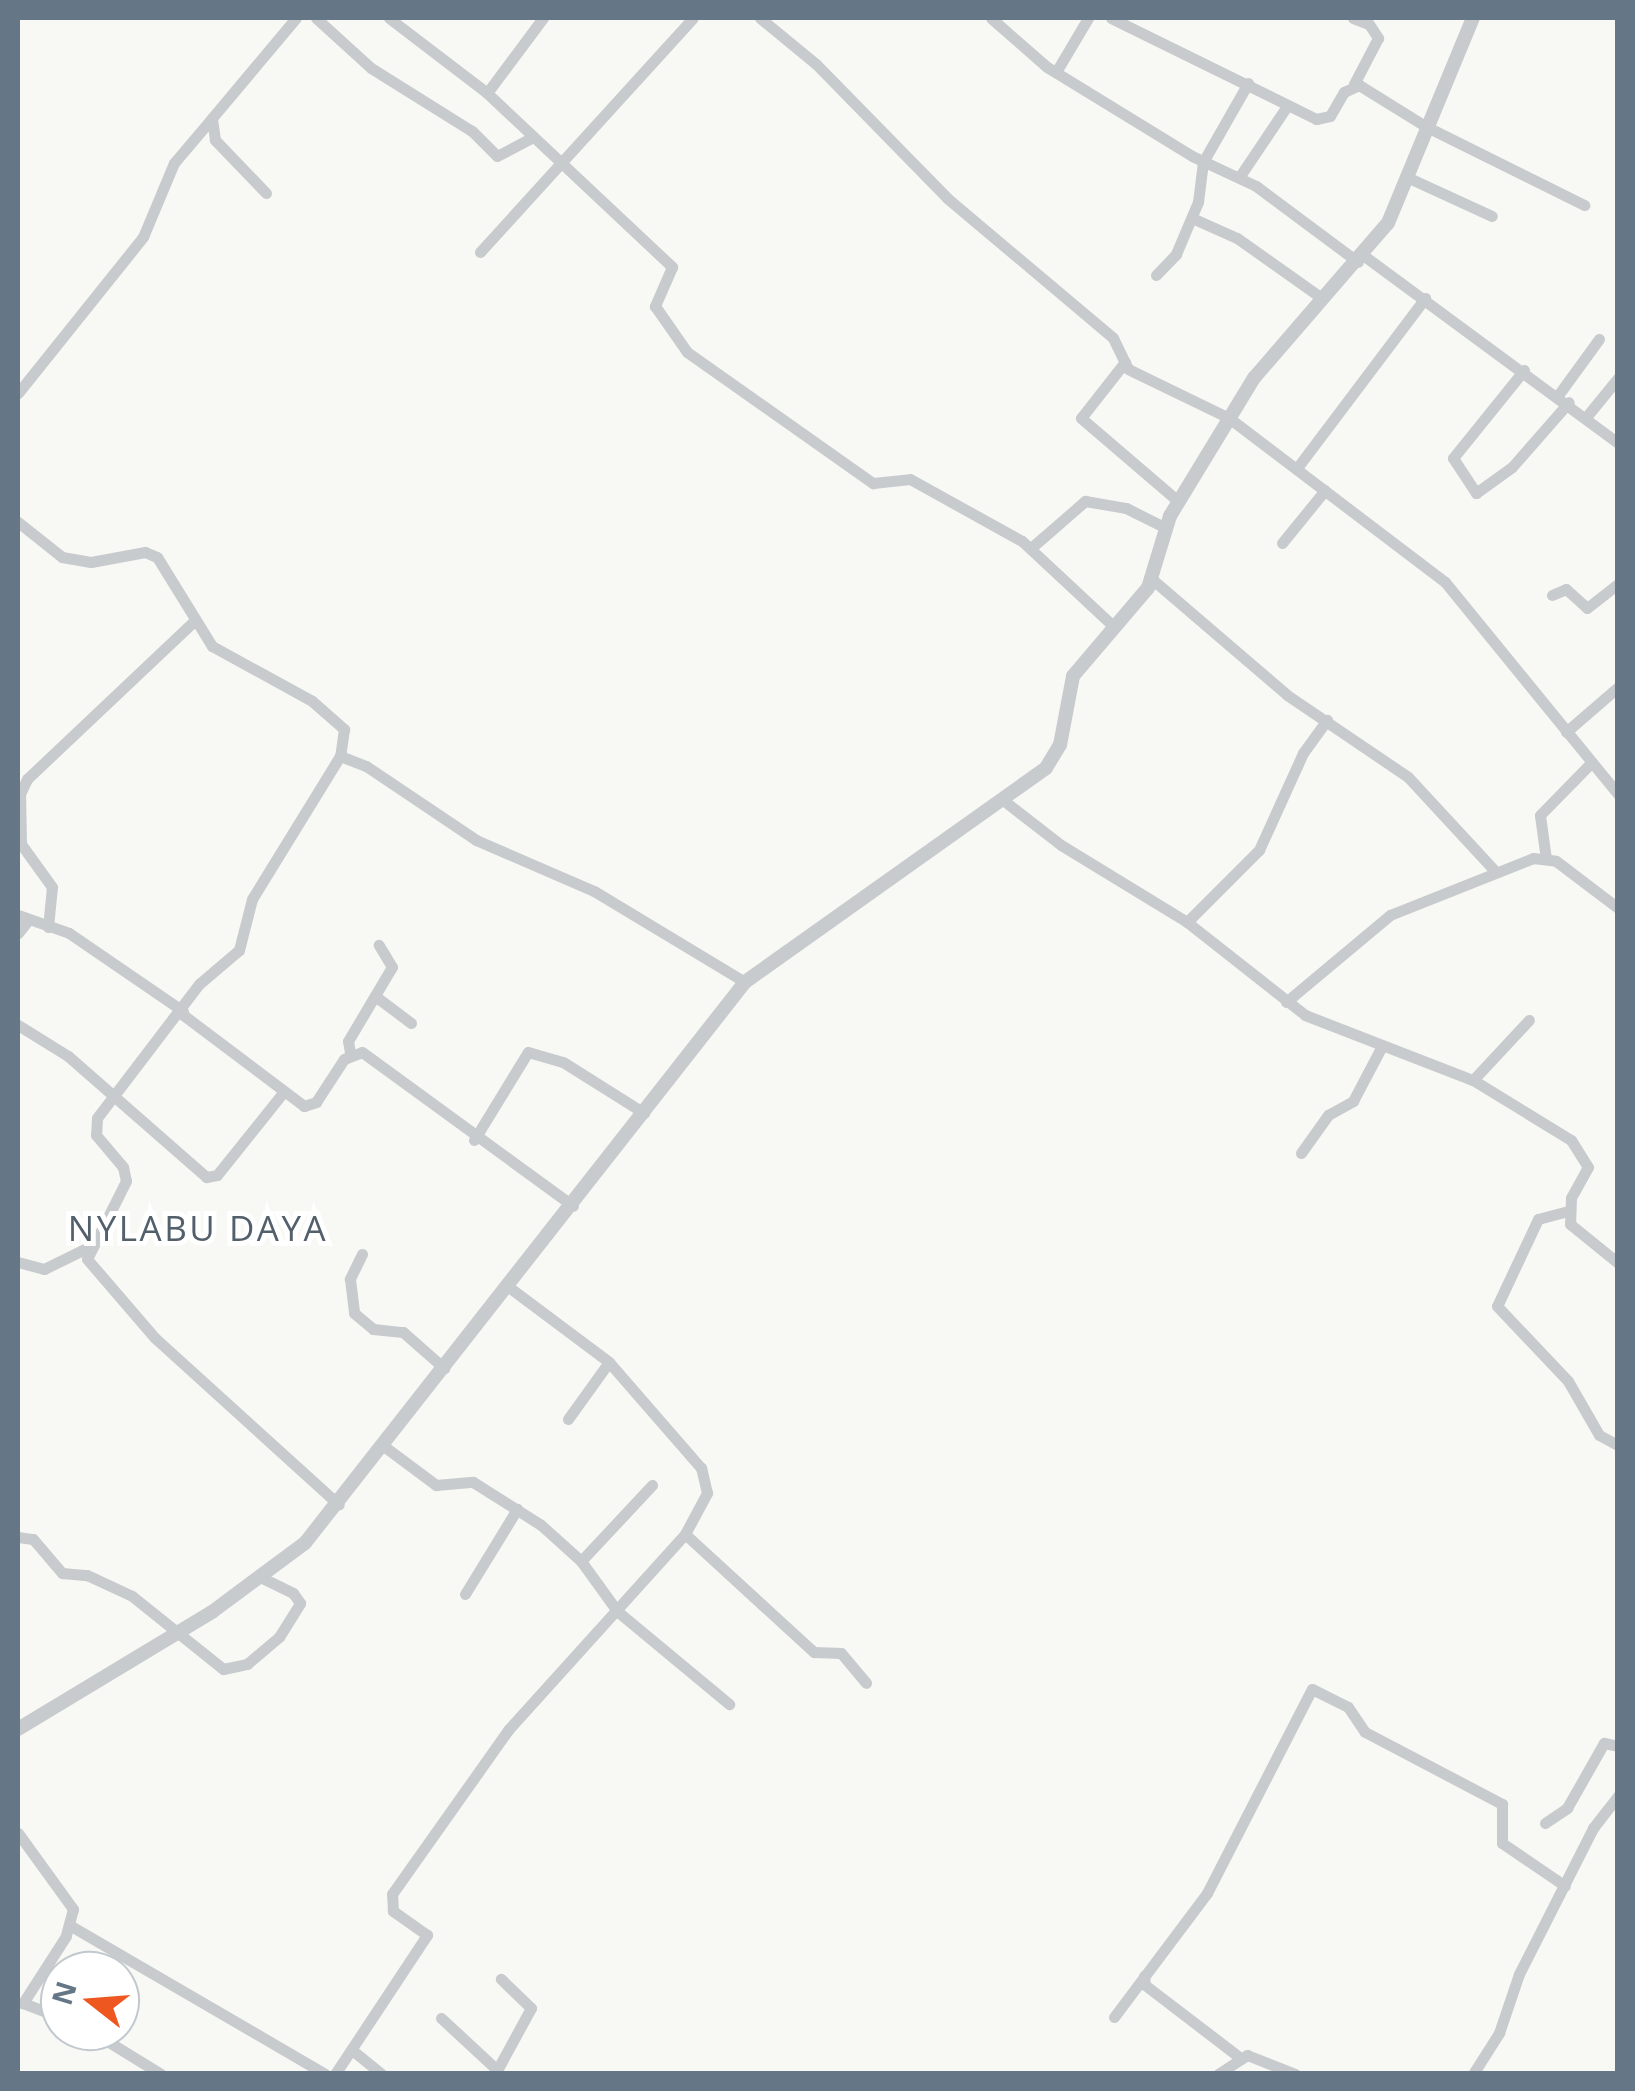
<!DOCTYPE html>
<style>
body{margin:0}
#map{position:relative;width:1635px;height:2091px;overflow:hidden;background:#f8f8f4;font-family:"Open Sans",sans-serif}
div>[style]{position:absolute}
.minor>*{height:11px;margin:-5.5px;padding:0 5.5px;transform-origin:5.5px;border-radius:5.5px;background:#c7cbce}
.tertiary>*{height:14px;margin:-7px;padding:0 7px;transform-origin:7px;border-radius:7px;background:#c7cbce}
span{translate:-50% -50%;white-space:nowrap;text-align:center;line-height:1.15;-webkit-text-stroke:10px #fff;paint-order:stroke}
.quarter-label{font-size:35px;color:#53606c;letter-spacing:2.5px}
.frame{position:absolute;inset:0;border:20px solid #657787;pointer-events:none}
.north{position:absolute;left:40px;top:1951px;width:100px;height:100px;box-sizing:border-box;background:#fff;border:2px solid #c1c9cf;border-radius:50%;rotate:287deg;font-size:28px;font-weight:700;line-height:40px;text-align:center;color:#657787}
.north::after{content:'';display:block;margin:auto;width:35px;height:45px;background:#ee571f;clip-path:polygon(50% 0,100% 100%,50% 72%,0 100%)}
</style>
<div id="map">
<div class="minor">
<div style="left:316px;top:18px;width:74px;rotate:42.3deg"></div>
<div style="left:371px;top:68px;width:119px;rotate:32deg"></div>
<div style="left:472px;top:131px;width:35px;rotate:45deg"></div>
<div style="left:497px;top:156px;width:41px;rotate:-27.8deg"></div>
<div style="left:389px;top:18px;width:123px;rotate:37.4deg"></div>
<div style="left:487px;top:93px;width:254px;rotate:43.2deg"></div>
<div style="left:672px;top:267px;width:43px;rotate:113.6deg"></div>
<div style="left:655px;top:306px;width:56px;rotate:55.2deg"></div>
<div style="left:687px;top:352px;width:228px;rotate:35.2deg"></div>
<div style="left:873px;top:483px;width:37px;rotate:-6deg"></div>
<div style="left:910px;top:479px;width:128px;rotate:29deg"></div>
<div style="left:1022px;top:541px;width:125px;rotate:43deg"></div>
<div style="left:760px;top:18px;width:72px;rotate:39.4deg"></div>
<div style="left:816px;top:64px;width:187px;rotate:45.6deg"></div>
<div style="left:947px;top:198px;width:217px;rotate:40.1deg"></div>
<div style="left:1113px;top:338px;width:34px;rotate:64deg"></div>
<div style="left:1128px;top:369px;width:112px;rotate:25.9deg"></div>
<div style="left:1229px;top:418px;width:271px;rotate:37.2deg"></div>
<div style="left:1445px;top:582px;width:274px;rotate:50.8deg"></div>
<div style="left:991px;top:18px;width:74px;rotate:41.2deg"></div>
<div style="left:1047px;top:67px;width:170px;rotate:31.5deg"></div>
<div style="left:1192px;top:156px;width:71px;rotate:25.1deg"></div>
<div style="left:1256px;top:186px;width:127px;rotate:36.7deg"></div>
<div style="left:1111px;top:18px;width:229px;rotate:26.2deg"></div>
<div style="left:1316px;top:119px;width:14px;rotate:-12deg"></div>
<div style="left:1330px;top:116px;width:28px;rotate:-60deg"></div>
<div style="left:1344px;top:92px;width:17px;rotate:-25deg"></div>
<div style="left:1359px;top:85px;width:78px;rotate:31.8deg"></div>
<div style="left:1425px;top:126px;width:178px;rotate:26.4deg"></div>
<div style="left:1353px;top:18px;width:17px;rotate:21deg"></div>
<div style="left:1369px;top:24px;width:17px;rotate:57deg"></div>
<div style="left:1378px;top:38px;width:52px;rotate:117.6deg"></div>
<div style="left:1056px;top:72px;width:63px;rotate:-59.3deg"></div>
<div style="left:487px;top:93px;width:94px;rotate:-53.3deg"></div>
<div style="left:1240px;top:176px;width:84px;rotate:-56.1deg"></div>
<div style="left:1409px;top:178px;width:91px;rotate:24.6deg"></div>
<div style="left:266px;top:193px;width:74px;rotate:-133.9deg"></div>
<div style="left:215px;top:140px;width:22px;rotate:-98deg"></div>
<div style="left:212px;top:118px;width:131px;rotate:-50deg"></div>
<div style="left:1192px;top:218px;width:49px;rotate:24deg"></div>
<div style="left:1237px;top:238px;width:105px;rotate:35.3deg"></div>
<div style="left:480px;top:252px;width:316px;rotate:-47.7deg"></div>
<div style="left:1363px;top:255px;width:317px;rotate:36.4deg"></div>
<div style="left:1156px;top:275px;width:29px;rotate:-46deg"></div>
<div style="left:1176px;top:254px;width:56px;rotate:-67.1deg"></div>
<div style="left:1198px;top:202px;width:40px;rotate:-82.9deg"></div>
<div style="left:1203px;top:162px;width:91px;rotate:-60.3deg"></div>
<div style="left:1125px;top:362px;width:71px;rotate:128.2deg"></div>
<div style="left:1081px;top:418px;width:128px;rotate:40.6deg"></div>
<div style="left:1524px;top:370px;width:113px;rotate:128.9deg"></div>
<div style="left:1453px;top:458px;width:42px;rotate:56.7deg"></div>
<div style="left:1476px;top:493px;width:44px;rotate:-35.8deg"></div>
<div style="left:1512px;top:467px;width:86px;rotate:-48.8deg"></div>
<div style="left:18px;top:393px;width:200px;rotate:-51.3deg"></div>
<div style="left:143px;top:237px;width:80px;rotate:-67.3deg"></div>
<div style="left:174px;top:163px;width:59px;rotate:-49.8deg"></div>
<div style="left:1559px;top:394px;width:68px;rotate:-54deg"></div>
<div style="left:1587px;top:416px;width:49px;rotate:-50.8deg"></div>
<div style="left:1297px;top:468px;width:213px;rotate:-53deg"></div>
<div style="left:18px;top:522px;width:56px;rotate:38.5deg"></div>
<div style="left:62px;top:557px;width:29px;rotate:10deg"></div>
<div style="left:91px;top:562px;width:55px;rotate:-10.5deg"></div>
<div style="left:145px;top:552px;width:13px;rotate:23deg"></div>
<div style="left:157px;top:557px;width:105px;rotate:58.3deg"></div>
<div style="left:212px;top:646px;width:114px;rotate:28.8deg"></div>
<div style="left:312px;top:701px;width:43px;rotate:41.2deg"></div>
<div style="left:344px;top:729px;width:27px;rotate:98deg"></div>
<div style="left:340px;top:756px;width:168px;rotate:121.6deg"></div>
<div style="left:252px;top:899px;width:53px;rotate:104.3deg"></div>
<div style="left:239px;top:950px;width:52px;rotate:139.6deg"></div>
<div style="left:199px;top:984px;width:168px;rotate:127.3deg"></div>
<div style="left:97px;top:1118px;width:17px;rotate:93deg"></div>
<div style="left:96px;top:1135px;width:42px;rotate:49.8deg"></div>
<div style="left:123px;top:1167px;width:14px;rotate:78deg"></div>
<div style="left:126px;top:1181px;width:87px;rotate:116.6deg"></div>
<div style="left:87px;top:1259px;width:104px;rotate:49.3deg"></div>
<div style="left:155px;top:1338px;width:248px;rotate:42.2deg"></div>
<div style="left:1282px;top:543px;width:68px;rotate:-50.9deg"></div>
<div style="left:1031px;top:548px;width:72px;rotate:-41deg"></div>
<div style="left:1085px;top:501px;width:42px;rotate:9.7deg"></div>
<div style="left:1126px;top:508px;width:45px;rotate:26.6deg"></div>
<div style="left:1153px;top:580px;width:177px;rotate:40.6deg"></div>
<div style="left:1287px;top:695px;width:146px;rotate:34.1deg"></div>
<div style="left:1408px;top:777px;width:129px;rotate:47.2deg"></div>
<div style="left:1552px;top:595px;width:15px;rotate:-23deg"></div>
<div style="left:1566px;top:589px;width:28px;rotate:42deg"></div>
<div style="left:1587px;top:608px;width:39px;rotate:-38deg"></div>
<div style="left:1566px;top:732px;width:69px;rotate:-40.9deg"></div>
<div style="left:340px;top:756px;width:28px;rotate:21deg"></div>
<div style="left:366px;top:766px;width:133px;rotate:33.9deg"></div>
<div style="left:476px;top:840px;width:129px;rotate:23.4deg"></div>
<div style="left:594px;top:891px;width:176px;rotate:31.1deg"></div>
<div style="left:1003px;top:800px;width:73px;rotate:37.8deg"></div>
<div style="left:1061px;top:845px;width:148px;rotate:31.4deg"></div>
<div style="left:1187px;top:922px;width:150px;rotate:38.2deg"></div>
<div style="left:1305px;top:1015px;width:180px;rotate:21.2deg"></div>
<div style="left:1473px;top:1080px;width:115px;rotate:31.5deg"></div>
<div style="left:1571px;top:1140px;width:32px;rotate:58deg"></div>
<div style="left:1588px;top:1167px;width:35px;rotate:119deg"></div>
<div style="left:1571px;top:1198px;width:26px;rotate:92deg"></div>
<div style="left:1570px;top:1224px;width:62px;rotate:39.1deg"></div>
<div style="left:1546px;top:859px;width:44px;rotate:-97.8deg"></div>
<div style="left:1540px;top:815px;width:73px;rotate:-45.6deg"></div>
<div style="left:18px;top:915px;width:54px;rotate:19.4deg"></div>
<div style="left:69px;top:933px;width:138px;rotate:34.4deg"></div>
<div style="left:1187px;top:922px;width:102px;rotate:-45deg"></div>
<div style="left:1259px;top:850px;width:107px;rotate:-65.6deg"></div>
<div style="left:1303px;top:753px;width:41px;rotate:-54deg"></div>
<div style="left:48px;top:927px;width:40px;rotate:-84.3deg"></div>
<div style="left:52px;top:887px;width:53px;rotate:-125.8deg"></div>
<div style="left:21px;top:844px;width:50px;rotate:-91.1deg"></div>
<div style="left:20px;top:794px;width:17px;rotate:-65deg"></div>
<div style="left:27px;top:779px;width:230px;rotate:-43.4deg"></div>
<div style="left:18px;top:933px;width:14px;rotate:-51deg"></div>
<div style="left:375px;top:996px;width:45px;rotate:36.9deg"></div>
<div style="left:1286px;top:1002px;width:136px;rotate:-39.9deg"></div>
<div style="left:1390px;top:915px;width:154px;rotate:-21.7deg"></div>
<div style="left:1533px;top:858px;width:23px;rotate:7deg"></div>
<div style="left:1556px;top:861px;width:78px;rotate:37.2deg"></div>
<div style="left:182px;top:1014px;width:153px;rotate:37deg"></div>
<div style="left:304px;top:1106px;width:13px;rotate:-18deg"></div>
<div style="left:316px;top:1102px;width:51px;rotate:-56.9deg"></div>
<div style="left:344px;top:1059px;width:19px;rotate:-21deg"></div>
<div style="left:362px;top:1052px;width:261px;rotate:36.1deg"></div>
<div style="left:18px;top:1025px;width:59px;rotate:31.8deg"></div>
<div style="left:68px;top:1056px;width:184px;rotate:41.2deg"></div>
<div style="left:206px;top:1177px;width:11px;rotate:-10deg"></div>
<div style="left:217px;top:1175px;width:102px;rotate:-51.3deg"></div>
<div style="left:350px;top:1053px;width:12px;rotate:-99deg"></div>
<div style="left:348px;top:1041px;width:86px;rotate:-59.3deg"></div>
<div style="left:392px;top:967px;width:26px;rotate:-121deg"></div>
<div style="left:1473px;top:1080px;width:82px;rotate:-47deg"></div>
<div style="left:474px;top:1140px;width:103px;rotate:-58.5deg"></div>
<div style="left:528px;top:1052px;width:36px;rotate:16deg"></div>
<div style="left:563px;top:1062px;width:96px;rotate:32.2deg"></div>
<div style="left:1301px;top:1153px;width:47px;rotate:-54.6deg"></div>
<div style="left:1328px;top:1115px;width:29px;rotate:-29deg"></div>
<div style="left:1353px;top:1101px;width:62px;rotate:-62.2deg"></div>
<div style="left:1568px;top:1211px;width:31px;rotate:165deg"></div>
<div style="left:1538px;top:1219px;width:96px;rotate:115.2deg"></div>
<div style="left:1497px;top:1306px;width:103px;rotate:46.6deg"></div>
<div style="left:1568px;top:1381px;width:62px;rotate:60.1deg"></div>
<div style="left:1599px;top:1435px;width:21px;rotate:28deg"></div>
<div style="left:362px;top:1254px;width:28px;rotate:116deg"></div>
<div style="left:350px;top:1279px;width:34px;rotate:83deg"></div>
<div style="left:354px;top:1313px;width:25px;rotate:40deg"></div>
<div style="left:373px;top:1329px;width:30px;rotate:6deg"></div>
<div style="left:403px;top:1332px;width:55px;rotate:41.3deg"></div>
<div style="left:18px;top:1262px;width:27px;rotate:15deg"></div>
<div style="left:44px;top:1269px;width:50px;rotate:-26.1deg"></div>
<div style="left:568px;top:1419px;width:70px;rotate:-54.3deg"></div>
<div style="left:385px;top:1447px;width:64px;rotate:36.7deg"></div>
<div style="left:436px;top:1485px;width:37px;rotate:-5deg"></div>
<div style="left:473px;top:1482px;width:80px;rotate:32.3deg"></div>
<div style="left:541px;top:1525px;width:54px;rotate:42deg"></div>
<div style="left:581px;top:1561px;width:62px;rotate:54.2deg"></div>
<div style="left:617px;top:1611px;width:146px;rotate:39.7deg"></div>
<div style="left:685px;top:1534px;width:175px;rotate:42.5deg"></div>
<div style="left:814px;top:1652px;width:27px;rotate:2deg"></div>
<div style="left:841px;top:1653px;width:39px;rotate:50deg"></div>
<div style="left:18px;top:1537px;width:15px;rotate:8deg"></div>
<div style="left:33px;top:1539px;width:45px;rotate:49.5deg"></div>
<div style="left:62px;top:1573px;width:25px;rotate:5deg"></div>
<div style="left:87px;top:1575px;width:50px;rotate:25deg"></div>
<div style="left:132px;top:1596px;width:117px;rotate:38.7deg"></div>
<div style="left:223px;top:1669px;width:25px;rotate:-12deg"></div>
<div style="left:247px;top:1664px;width:42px;rotate:-40.2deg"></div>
<div style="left:279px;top:1637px;width:40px;rotate:-58deg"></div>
<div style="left:300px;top:1603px;width:12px;rotate:-125deg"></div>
<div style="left:293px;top:1593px;width:37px;rotate:-154deg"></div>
<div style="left:581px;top:1561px;width:104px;rotate:-46.9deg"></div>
<div style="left:465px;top:1594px;width:100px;rotate:-58.5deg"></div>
<div style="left:1545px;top:1823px;width:27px;rotate:-34deg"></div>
<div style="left:1567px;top:1808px;width:75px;rotate:-60.4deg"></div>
<div style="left:1604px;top:1743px;width:14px;rotate:12deg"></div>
<div style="left:18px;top:1833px;width:94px;rotate:54.1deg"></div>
<div style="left:73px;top:1909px;width:28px;rotate:105deg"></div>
<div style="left:66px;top:1936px;width:80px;rotate:122.7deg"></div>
<div style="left:23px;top:2003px;width:40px;rotate:21deg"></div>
<div style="left:71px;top:1926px;width:294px;rotate:30.2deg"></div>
<div style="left:1144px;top:1976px;width:9px;rotate:84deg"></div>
<div style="left:1145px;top:1985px;width:117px;rotate:37.4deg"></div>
<div style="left:1114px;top:2017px;width:155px;rotate:-53.1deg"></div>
<div style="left:1207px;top:1893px;width:229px;rotate:-62.8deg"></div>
<div style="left:1312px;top:1689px;width:40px;rotate:26.6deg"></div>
<div style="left:1348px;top:1707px;width:30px;rotate:56deg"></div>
<div style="left:1365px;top:1732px;width:155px;rotate:27.7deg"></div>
<div style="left:1502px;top:1804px;width:39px;rotate:90deg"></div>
<div style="left:1502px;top:1843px;width:76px;rotate:34.3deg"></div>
<div style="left:441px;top:2018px;width:75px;rotate:42.8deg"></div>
<div style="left:91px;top:2031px;width:82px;rotate:31.6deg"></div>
<div style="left:352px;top:2050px;width:38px;rotate:39deg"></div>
<div style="left:335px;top:2074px;width:167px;rotate:-56.5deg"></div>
<div style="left:427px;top:1935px;width:42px;rotate:-144.8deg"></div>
<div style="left:393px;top:1911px;width:17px;rotate:-93deg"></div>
<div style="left:392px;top:1894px;width:201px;rotate:-54.7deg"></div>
<div style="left:508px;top:1730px;width:264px;rotate:-47.9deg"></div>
<div style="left:685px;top:1534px;width:47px;rotate:-61.8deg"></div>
<div style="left:707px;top:1493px;width:26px;rotate:-103deg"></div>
<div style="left:701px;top:1468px;width:140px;rotate:-131deg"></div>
<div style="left:609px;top:1362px;width:124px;rotate:-143.2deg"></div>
<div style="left:495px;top:2074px;width:75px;rotate:-61.4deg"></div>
<div style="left:531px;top:2008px;width:42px;rotate:-136deg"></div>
<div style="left:1218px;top:2074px;width:35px;rotate:-33deg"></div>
<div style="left:1247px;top:2055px;width:52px;rotate:21.6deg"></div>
<div style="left:1473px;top:2074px;width:49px;rotate:-57.6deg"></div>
<div style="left:1499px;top:2033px;width:62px;rotate:-71.3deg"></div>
<div style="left:1519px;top:1974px;width:164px;rotate:-63.1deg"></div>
<div style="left:1593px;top:1828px;width:41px;rotate:-52deg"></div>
</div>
<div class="tertiary">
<div style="left:18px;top:1729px;width:227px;rotate:-31.1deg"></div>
<div style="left:212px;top:1612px;width:116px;rotate:-36.6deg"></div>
<div style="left:305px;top:1543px;width:713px;rotate:-51.89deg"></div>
<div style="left:745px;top:982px;width:369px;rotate:-35.4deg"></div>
<div style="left:1046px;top:768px;width:27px;rotate:-59deg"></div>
<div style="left:1060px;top:745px;width:70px;rotate:-79.3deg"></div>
<div style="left:1073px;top:676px;width:116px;rotate:-49.6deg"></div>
<div style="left:1148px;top:588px;width:75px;rotate:-73deg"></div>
<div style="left:1170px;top:516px;width:162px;rotate:-58.7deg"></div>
<div style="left:1254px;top:378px;width:205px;rotate:-49.2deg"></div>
<div style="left:1388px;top:223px;width:222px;rotate:-67.5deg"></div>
</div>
<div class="quarter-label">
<span style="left:198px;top:1228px">NYLABU DAYA</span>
</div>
<div class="frame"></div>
<div class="north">N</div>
</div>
